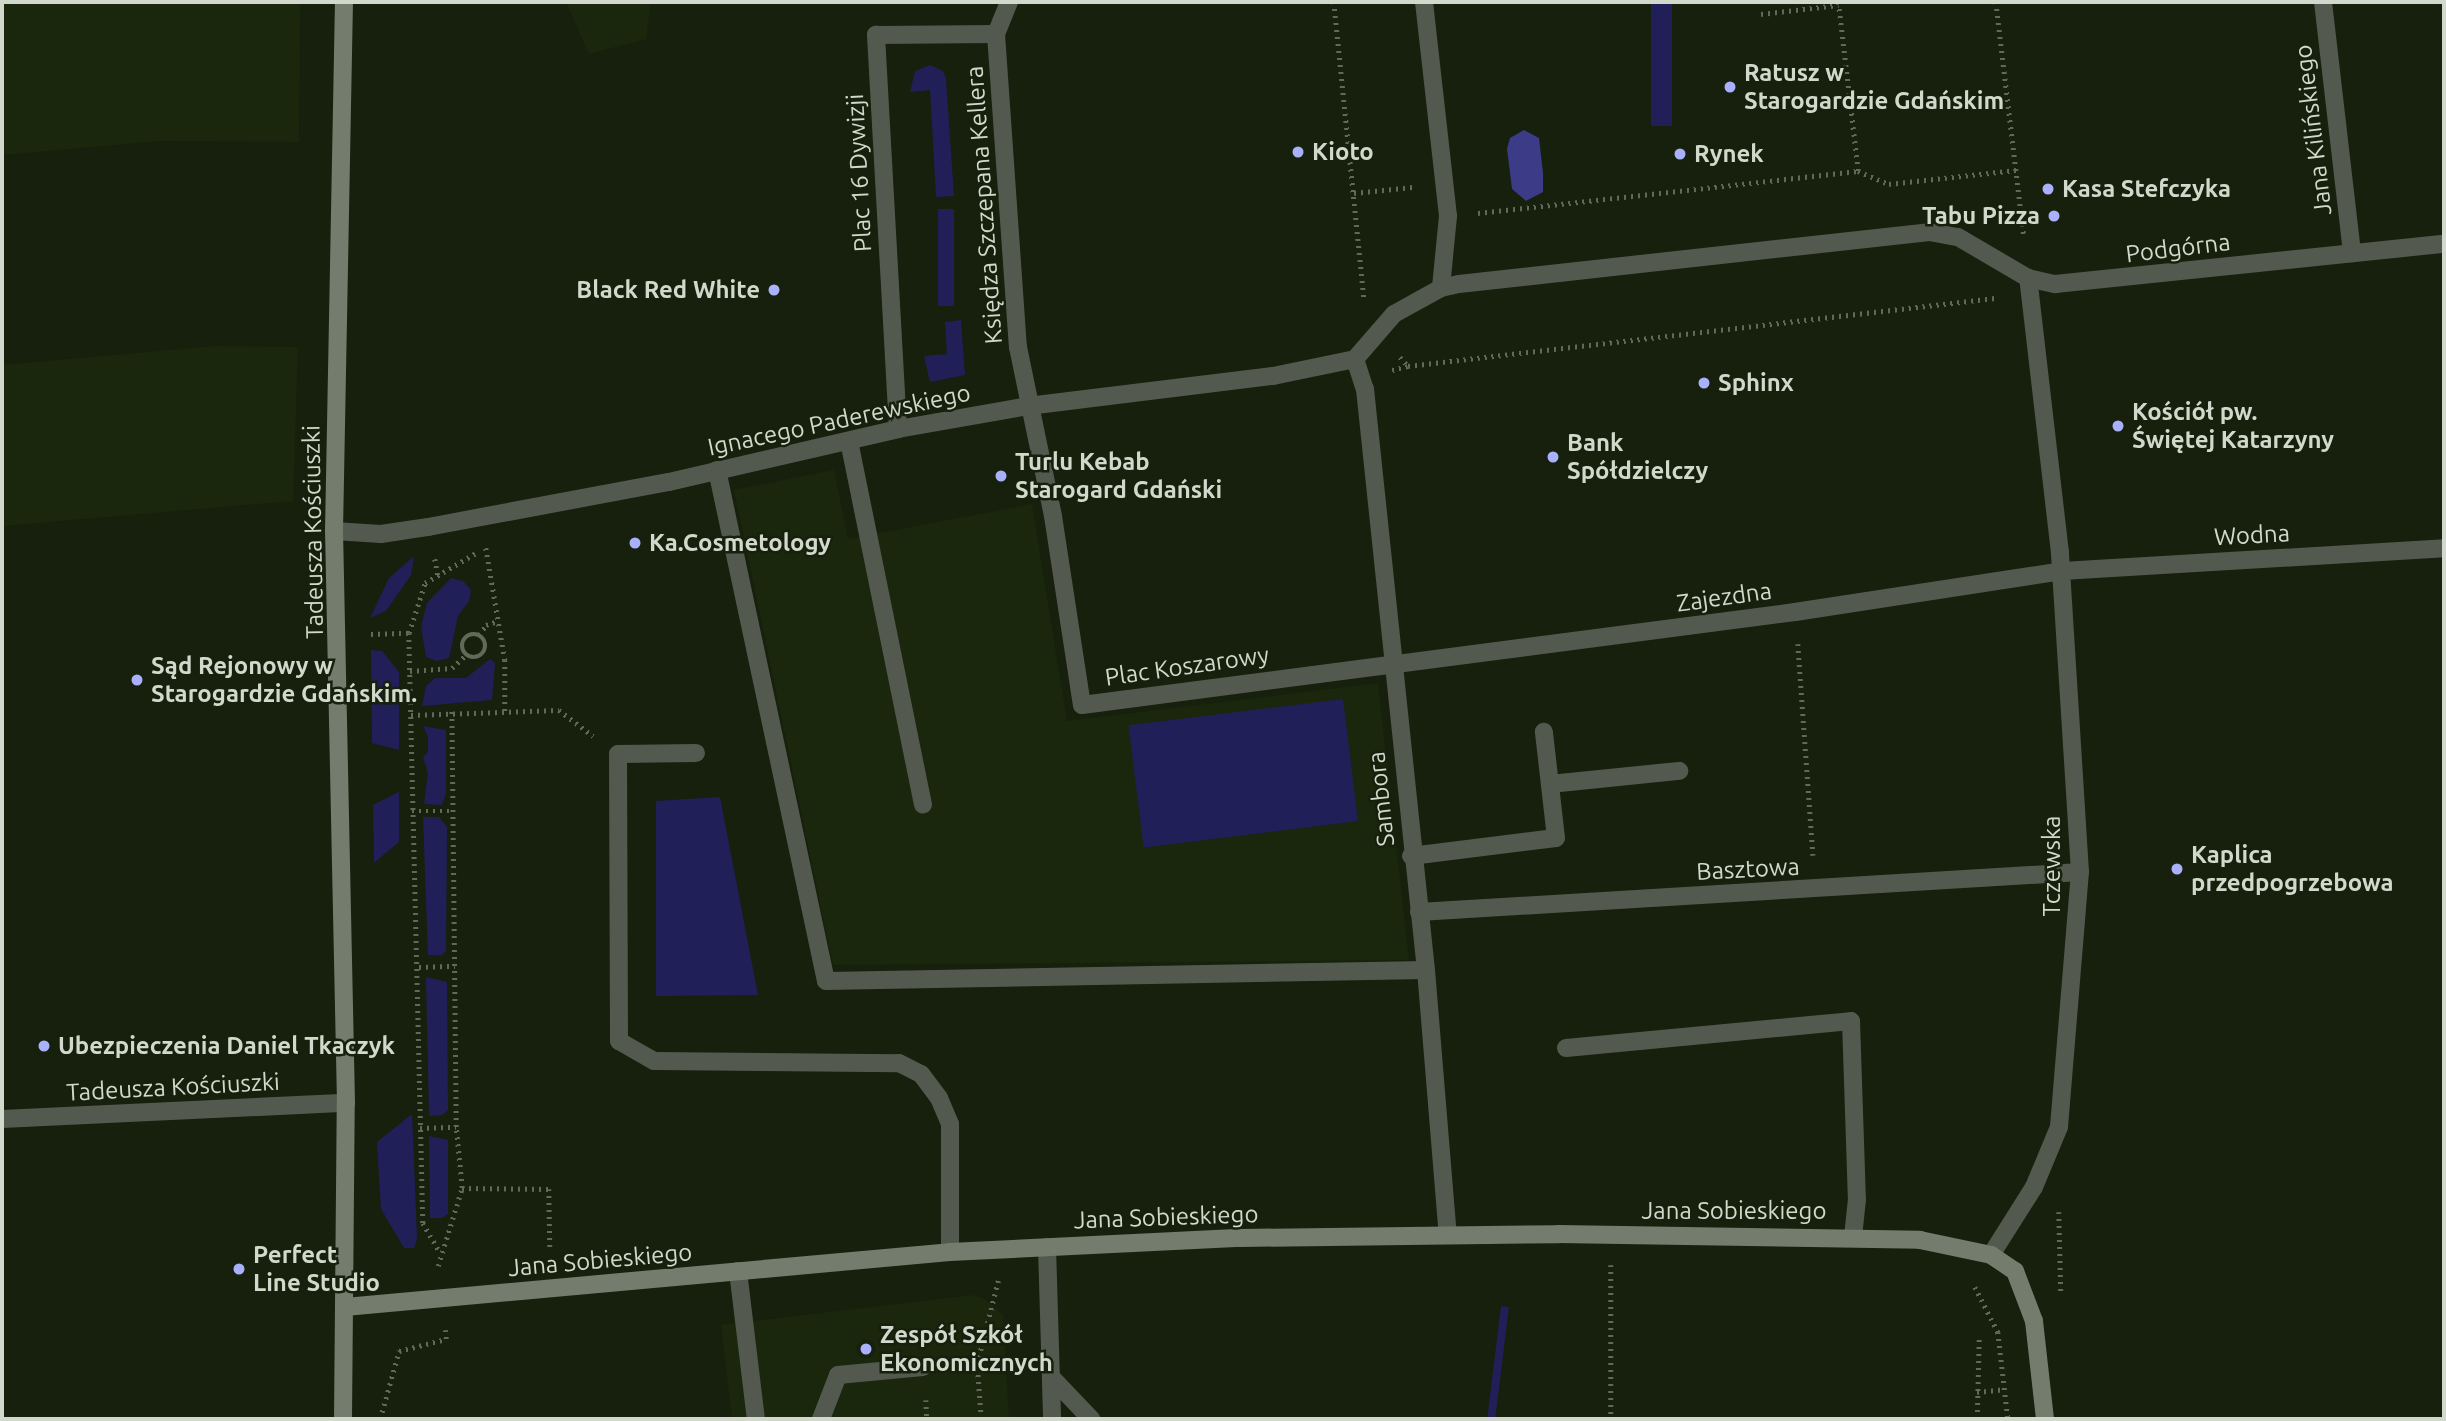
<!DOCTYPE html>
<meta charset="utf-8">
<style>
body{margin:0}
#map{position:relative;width:2446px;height:1421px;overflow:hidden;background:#16200c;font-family:Ubuntu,sans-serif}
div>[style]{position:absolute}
.built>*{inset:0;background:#1a270d}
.green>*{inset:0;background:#211f58;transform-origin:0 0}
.water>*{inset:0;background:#3b3b87}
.path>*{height:4.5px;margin-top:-2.25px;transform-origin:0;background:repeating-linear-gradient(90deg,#616a59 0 2px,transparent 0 7px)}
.path>.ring{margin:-2.25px;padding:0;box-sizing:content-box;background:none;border:4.5px solid #616a59;border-radius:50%}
.lane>*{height:18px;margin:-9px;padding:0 9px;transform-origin:9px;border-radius:9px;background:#545950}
.street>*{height:18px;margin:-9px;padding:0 9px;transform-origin:9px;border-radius:9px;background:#545950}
.secondary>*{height:18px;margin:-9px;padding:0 9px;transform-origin:9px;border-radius:9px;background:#747c6d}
.dots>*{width:19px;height:19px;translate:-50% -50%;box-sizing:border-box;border:4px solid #16200c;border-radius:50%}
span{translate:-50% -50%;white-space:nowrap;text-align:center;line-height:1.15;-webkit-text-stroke:5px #16200c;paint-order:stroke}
.poi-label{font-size:24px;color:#d2d9cc;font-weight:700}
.left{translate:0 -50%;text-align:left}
.right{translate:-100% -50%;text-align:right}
.street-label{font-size:24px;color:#d2d9cc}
.frame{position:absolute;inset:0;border:4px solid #d2d9cc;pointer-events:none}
</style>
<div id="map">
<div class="built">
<div style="clip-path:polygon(2px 2px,300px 2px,299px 142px,160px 141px,2px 155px)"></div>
<div style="clip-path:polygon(566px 2px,651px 2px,646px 39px,589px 54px)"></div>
<div style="clip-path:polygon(215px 346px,298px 347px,293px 501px,2px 526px,2px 365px)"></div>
<div style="clip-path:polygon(834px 470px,848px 539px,1032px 504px,1067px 721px,1378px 683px,1409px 960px,833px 965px,734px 490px)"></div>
<div style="clip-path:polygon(972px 1295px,984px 1298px,1003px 1315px,1009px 1419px,732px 1419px,721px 1325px)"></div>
</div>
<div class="green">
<div style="left:1651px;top:2px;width:21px;height:124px"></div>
<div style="clip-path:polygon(930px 65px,943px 71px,946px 79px,954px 196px,936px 197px,930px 90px,910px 92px,915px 71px)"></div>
<div style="left:938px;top:209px;width:16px;height:97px"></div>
<div style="clip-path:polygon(961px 320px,965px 375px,930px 382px,924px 356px,947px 354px,945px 322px)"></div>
<div style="clip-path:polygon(414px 556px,411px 575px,386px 611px,370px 618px,389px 578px)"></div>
<div style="clip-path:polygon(451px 578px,463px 581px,471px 590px,469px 601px,458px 616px,449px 658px,437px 661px,426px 657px,421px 626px,427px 603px)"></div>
<div style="clip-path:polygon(371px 650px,382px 651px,399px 672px,399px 750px,372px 743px)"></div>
<div style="clip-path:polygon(490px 659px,495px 663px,492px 700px,422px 706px,426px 686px,435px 678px,466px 678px)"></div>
<div style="left:1343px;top:699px;width:123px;height:216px;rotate:83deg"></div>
<div style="clip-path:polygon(423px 726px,446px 730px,446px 793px,442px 805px,424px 804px,428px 773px,423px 757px,428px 752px,428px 737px)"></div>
<div style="clip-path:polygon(399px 792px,399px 842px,374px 863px,373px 805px)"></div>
<div style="clip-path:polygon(720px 797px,758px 995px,656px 996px,656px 801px)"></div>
<div style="clip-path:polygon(423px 817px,439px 817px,447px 827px,446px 951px,442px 955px,428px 955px)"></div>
<div style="clip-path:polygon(426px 977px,447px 982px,448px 1110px,442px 1115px,429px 1116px)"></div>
<div style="clip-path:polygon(412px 1114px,417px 1239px,414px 1248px,404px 1248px,381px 1209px,377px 1142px)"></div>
<div style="clip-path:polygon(429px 1136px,448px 1140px,448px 1214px,442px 1218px,430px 1218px)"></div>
<div style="left:1501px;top:1306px;width:8px;height:113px;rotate:7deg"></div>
</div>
<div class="water">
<div style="clip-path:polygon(1524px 130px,1539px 138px,1543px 173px,1543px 192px,1526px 201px,1512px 189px,1507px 149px,1510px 138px)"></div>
</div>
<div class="path">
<div style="left:1334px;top:2px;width:297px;rotate:84.2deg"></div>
<div style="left:1996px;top:2px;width:237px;rotate:83.2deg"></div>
<div style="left:1761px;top:14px;width:78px;rotate:-6.7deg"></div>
<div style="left:1858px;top:171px;width:34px;rotate:23deg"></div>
<div style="left:1889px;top:184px;width:128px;rotate:-6.3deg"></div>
<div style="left:1354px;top:193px;width:59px;rotate:-5.8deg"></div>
<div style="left:1478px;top:213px;width:382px;rotate:-6.3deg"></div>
<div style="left:1858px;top:171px;width:170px;rotate:-96.7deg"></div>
<div style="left:1400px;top:357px;width:12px;rotate:48deg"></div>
<div style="left:1408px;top:366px;width:591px;rotate:-6.61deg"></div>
<div style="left:1392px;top:370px;width:16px;rotate:-14deg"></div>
<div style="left:486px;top:548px;width:114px;rotate:80.4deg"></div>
<div style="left:505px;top:660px;width:51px;rotate:90deg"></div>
<div style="left:435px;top:559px;width:17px;rotate:80deg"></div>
<div style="left:409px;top:633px;width:52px;rotate:-72.3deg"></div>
<div style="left:425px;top:583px;width:59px;rotate:-30.5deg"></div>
<div class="ring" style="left:462px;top:634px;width:19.5px;height:19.5px"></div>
<div style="left:371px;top:634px;width:38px;rotate:-2deg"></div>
<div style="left:409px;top:633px;width:590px;rotate:88.64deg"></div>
<div style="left:423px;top:1223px;width:32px;rotate:60deg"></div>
<div style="left:479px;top:635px;width:12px;rotate:-55deg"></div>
<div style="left:486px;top:625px;width:13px;rotate:-18deg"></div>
<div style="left:1798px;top:644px;width:212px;rotate:85.9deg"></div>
<div style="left:410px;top:671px;width:42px;rotate:-4.1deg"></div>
<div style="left:452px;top:668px;width:18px;rotate:-43deg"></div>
<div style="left:411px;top:715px;width:148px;rotate:-1.9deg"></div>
<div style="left:559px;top:710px;width:43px;rotate:37.4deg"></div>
<div style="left:412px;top:811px;width:41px"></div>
<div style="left:419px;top:967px;width:36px;rotate:-2deg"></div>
<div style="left:420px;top:1128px;width:36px;rotate:-2deg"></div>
<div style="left:462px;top:1188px;width:87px;rotate:0.7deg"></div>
<div style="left:549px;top:1189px;width:60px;rotate:89deg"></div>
<div style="left:2059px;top:1212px;width:81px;rotate:88.6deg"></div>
<div style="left:1611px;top:1265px;width:154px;rotate:90deg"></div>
<div style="left:438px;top:1266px;width:82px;rotate:-72.9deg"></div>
<div style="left:462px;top:1188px;width:61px;rotate:-95.6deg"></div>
<div style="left:456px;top:1127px;width:416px;rotate:-90.6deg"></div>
<div style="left:1975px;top:1287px;width:51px;rotate:62.9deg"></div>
<div style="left:1998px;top:1332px;width:88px;rotate:83.4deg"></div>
<div style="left:1977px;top:1392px;width:27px;rotate:-6deg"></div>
<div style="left:926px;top:1400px;width:19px;rotate:87deg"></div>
<div style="left:380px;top:1419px;width:71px;rotate:-74.4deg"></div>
<div style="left:399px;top:1351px;width:49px;rotate:-14.3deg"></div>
<div style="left:446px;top:1339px;width:9px;rotate:-96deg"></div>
<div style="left:981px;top:1419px;width:55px;rotate:-94.2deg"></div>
<div style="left:977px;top:1364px;width:86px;rotate:-75.8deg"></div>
<div style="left:1977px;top:1419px;width:80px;rotate:-88.6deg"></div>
</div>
<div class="lane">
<div style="left:849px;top:441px;width:371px;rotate:78.5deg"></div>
<div style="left:717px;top:470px;width:522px;rotate:77.96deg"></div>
<div style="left:826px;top:981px;width:600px;rotate:-1.05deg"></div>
<div style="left:696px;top:753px;width:78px;rotate:179.3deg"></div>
<div style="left:618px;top:754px;width:287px;rotate:89.8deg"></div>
<div style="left:619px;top:1041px;width:40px;rotate:29.7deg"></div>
<div style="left:654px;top:1061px;width:245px;rotate:0.5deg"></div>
<div style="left:899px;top:1063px;width:25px;rotate:27deg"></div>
<div style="left:921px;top:1074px;width:30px;rotate:53deg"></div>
<div style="left:939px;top:1098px;width:28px;rotate:67deg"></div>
<div style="left:950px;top:1124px;width:128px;rotate:90deg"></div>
<div style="left:1550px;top:784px;width:130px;rotate:-5.8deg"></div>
<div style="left:1411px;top:856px;width:146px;rotate:-7.1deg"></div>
<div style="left:1556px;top:838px;width:107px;rotate:-96.5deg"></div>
<div style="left:1566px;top:1048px;width:286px;rotate:-5.4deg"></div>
<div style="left:1851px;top:1021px;width:178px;rotate:88.1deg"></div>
<div style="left:1857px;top:1199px;width:37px;rotate:96deg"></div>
<div style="left:1047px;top:1247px;width:172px;rotate:88.3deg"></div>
<div style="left:738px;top:1271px;width:149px;rotate:83.1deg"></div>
<div style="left:1052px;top:1378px;width:57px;rotate:46.4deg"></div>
<div style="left:821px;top:1419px;width:47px;rotate:-68.9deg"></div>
<div style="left:838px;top:1375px;width:85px;rotate:-5.4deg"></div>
</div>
<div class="street">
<div style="left:1009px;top:2px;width:35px;rotate:112deg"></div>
<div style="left:996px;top:34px;width:314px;rotate:86deg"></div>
<div style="left:1018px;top:347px;width:173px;rotate:78.3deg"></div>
<div style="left:1053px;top:516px;width:191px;rotate:81.3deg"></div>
<div style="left:1082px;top:705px;width:719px;rotate:-7.43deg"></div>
<div style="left:1795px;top:612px;width:270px;rotate:-8.7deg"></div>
<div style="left:2062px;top:571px;width:383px;rotate:-3.4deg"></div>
<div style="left:1424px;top:2px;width:215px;rotate:83.6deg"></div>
<div style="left:1448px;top:216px;width:72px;rotate:95.6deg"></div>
<div style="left:2323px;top:2px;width:253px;rotate:83.4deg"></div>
<div style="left:1355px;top:359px;width:60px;rotate:-49.1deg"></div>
<div style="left:1394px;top:314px;width:54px;rotate:-29deg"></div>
<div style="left:1441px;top:288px;width:18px;rotate:-13deg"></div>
<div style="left:1459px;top:284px;width:473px;rotate:-6.3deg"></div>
<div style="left:1929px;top:232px;width:29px;rotate:10deg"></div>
<div style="left:1958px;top:237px;width:81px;rotate:30.4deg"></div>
<div style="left:2028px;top:278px;width:28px;rotate:13deg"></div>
<div style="left:2055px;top:284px;width:391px;rotate:-5.9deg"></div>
<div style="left:1355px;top:359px;width:32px;rotate:72deg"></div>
<div style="left:1365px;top:389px;width:584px;rotate:84.01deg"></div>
<div style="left:1426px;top:970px;width:266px;rotate:85.3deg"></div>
<div style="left:898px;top:429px;width:395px;rotate:-93.2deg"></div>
<div style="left:876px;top:35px;width:120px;rotate:-0.5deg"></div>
<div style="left:334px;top:531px;width:47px;rotate:3.7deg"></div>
<div style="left:381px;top:534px;width:48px;rotate:-8.5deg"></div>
<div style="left:428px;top:527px;width:245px;rotate:-10.6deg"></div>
<div style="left:669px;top:482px;width:235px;rotate:-13deg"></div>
<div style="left:898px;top:429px;width:132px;rotate:-10deg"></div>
<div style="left:1028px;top:406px;width:247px;rotate:-7deg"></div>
<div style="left:1273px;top:376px;width:84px;rotate:-11.7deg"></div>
<div style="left:1419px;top:912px;width:662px;rotate:-3.46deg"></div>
<div style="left:2px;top:1119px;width:344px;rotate:-2.7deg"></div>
<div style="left:1991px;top:1255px;width:80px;rotate:-57.7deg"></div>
<div style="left:2034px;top:1187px;width:65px;rotate:-67.4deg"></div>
<div style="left:2059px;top:1127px;width:256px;rotate:-85.3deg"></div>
<div style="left:2080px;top:872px;width:320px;rotate:-93.6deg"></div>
<div style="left:2060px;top:553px;width:277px;rotate:-96.6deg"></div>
</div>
<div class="secondary">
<div style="left:345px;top:1307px;width:607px;rotate:-5.19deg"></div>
<div style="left:950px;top:1252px;width:291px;rotate:-2.8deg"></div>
<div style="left:1241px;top:1238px;width:317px;rotate:-0.7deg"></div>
<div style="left:1558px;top:1234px;width:362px;rotate:0.9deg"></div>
<div style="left:1920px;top:1240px;width:73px;rotate:11.9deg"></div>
<div style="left:1991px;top:1255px;width:29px;rotate:34deg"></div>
<div style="left:2015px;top:1271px;width:53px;rotate:69.2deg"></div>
<div style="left:2034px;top:1321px;width:99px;rotate:83.6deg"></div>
<div style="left:343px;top:1419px;width:316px;rotate:-89.5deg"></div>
<div style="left:346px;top:1103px;width:572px;rotate:-91.2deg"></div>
<div style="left:334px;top:531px;width:529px;rotate:-88.92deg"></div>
</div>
<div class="dots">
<div style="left:1730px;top:87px;background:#a9b0fc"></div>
<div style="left:1298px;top:152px;background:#a9b0fc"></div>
<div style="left:1680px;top:154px;background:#a9b0fc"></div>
<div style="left:2048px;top:189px;background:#a9b0fc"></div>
<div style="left:2054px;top:216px;background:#a9b0fc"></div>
<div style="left:774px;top:290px;background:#a9b0fc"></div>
<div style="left:1704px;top:383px;background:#a9b0fc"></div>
<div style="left:2118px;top:426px;background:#a9b0fc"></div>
<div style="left:1553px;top:457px;background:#a9b0fc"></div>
<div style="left:1001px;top:476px;background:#a9b0fc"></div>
<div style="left:635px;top:543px;background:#a9b0fc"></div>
<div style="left:137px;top:680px;background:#a9b0fc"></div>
<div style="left:2177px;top:869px;background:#a9b0fc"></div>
<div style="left:44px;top:1046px;background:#a9b0fc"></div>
<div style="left:239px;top:1269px;background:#a9b0fc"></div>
<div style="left:866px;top:1349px;background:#a9b0fc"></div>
</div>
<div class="poi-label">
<span class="left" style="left:1744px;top:87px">Ratusz w<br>Starogardzie Gdańskim</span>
<span class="left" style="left:1312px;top:152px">Kioto</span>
<span class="left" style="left:1694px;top:154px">Rynek</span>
<span class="left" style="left:2062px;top:189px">Kasa Stefczyka</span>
<span class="right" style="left:2040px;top:216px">Tabu Pizza</span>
<span class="right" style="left:760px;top:290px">Black Red White</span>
<span class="left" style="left:1718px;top:383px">Sphinx</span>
<span class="left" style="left:2132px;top:426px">Kościół pw.<br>Świętej Katarzyny</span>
<span class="left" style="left:1567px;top:457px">Bank<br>Spółdzielczy</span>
<span class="left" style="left:1015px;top:476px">Turlu Kebab<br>Starogard Gdański</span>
<span class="left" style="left:649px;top:543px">Ka.Cosmetology</span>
<span class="left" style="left:151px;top:680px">Sąd Rejonowy w<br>Starogardzie Gdańskim.</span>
<span class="left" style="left:2191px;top:869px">Kaplica<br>przedpogrzebowa</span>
<span class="left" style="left:58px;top:1046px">Ubezpieczenia Daniel Tkaczyk</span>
<span class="left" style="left:253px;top:1269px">Perfect<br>Line Studio</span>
<span class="left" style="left:880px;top:1349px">Zespół Szkół<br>Ekonomicznych</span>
</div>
<div class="street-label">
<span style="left:2313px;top:130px;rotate:-97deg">Jana Kilińskiego</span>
<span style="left:859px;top:173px;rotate:-93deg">Plac 16 Dywizji</span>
<span style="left:984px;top:205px;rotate:-94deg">Księdza Szczepana Kellera</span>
<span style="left:2178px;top:248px;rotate:-7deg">Podgórna</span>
<span style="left:839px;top:420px;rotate:-12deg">Ignacego Paderewskiego</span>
<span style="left:313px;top:532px;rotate:-91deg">Tadeusza Kościuszki</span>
<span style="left:2252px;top:535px;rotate:-3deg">Wodna</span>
<span style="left:1724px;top:597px;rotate:-8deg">Zajezdna</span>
<span style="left:1187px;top:666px;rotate:-8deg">Plac Koszarowy</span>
<span style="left:1381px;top:799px;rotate:-96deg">Sambora</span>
<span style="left:2052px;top:866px;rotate:-90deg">Tczewska</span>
<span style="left:1748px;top:869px;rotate:-3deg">Basztowa</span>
<span style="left:173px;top:1087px;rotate:-3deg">Tadeusza Kościuszki</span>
<span style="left:1734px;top:1211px">Jana Sobieskiego</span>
<span style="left:1166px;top:1217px;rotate:-2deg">Jana Sobieskiego</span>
<span style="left:600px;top:1260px;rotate:-5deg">Jana Sobieskiego</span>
</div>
<div class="frame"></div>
</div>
